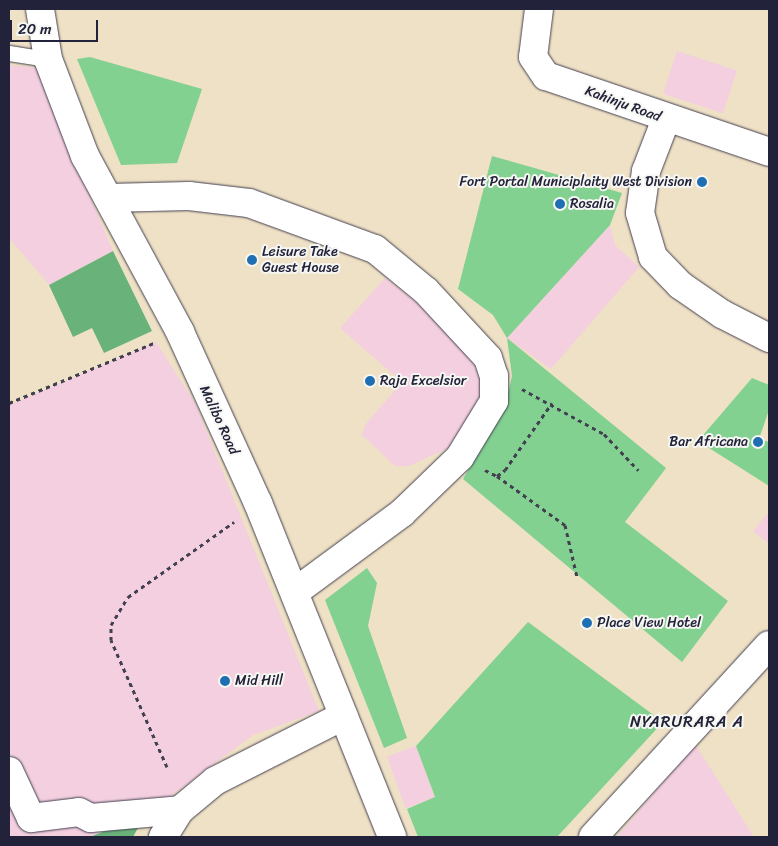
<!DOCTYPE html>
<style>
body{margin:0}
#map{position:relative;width:778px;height:846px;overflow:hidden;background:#efe1c5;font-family:Sriracha,sans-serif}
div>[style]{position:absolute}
.built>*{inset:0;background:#f3cfdf;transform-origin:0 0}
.green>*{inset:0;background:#82d190}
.forest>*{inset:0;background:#69b37a}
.path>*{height:3px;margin-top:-1.5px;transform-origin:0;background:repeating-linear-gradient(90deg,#413f50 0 4px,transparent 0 8px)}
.roads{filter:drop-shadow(0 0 1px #413f50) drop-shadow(0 0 1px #413f50)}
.lane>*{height:15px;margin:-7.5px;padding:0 7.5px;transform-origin:7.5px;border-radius:7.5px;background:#fff}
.street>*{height:28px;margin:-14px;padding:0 14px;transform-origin:14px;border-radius:14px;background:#fff}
.secondary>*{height:28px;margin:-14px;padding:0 14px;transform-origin:14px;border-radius:14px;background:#fff}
.dots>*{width:14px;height:14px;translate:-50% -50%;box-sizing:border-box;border:2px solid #f6f6f2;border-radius:50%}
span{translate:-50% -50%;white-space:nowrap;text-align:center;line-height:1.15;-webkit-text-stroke:4px #f6f6f2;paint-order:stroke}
.street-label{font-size:14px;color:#22223b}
.poi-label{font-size:14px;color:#22223b}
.right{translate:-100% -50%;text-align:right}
.left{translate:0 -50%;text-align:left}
.quarter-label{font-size:16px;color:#22223b;letter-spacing:1px}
.frame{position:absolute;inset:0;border:10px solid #22223b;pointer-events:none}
.scale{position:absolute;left:10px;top:20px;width:88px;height:22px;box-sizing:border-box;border:2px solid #22223b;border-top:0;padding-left:6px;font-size:15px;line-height:18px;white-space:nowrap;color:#22223b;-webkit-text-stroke:4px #f6f6f2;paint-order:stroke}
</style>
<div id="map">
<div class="built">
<div style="left:677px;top:51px;width:63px;height:45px;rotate:18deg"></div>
<div style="clip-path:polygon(9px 65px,36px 68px,113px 251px,49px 285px,9px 238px)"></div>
<div style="clip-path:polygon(610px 225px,615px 245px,639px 267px,551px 369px,507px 338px)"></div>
<div style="clip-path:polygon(385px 278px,462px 338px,483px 384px,482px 400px,453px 446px,409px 466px,395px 466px,362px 435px,365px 425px,402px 382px,340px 328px)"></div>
<div style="clip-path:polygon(156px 342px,195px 403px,319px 711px,253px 735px,145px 815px,90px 837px,9px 837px,9px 405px)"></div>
<div style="clip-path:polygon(769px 512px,769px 544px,753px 531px)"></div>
<div style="clip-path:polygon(695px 744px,754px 837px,617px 837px)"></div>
<div style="left:416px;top:746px;width:55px;height:31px;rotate:70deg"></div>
</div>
<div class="green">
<div style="clip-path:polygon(90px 57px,202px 89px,177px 163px,121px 165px,77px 59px)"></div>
<div style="clip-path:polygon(492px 156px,622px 193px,610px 225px,507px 338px,666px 468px,625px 522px,728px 601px,682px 662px,463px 479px,505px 406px,512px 376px,507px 338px,493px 315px,458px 289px)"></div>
<div style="clip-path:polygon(752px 378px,769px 385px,769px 410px,759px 439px,769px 442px,769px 486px,698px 441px)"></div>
<div style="clip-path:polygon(367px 568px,377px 583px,368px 626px,407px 738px,384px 748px,325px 600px)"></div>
<div style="clip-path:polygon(528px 622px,663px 722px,557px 837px,418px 837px,407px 809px,435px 797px,416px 746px)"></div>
</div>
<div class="forest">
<div style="clip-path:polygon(113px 251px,152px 331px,104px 353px,92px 328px,73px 337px,49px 285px)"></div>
<div style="clip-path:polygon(145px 815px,133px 837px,90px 837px)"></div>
</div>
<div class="path">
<div style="left:522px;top:389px;width:94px;rotate:28.8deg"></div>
<div style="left:604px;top:434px;width:50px;rotate:46.6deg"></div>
<div style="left:9px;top:403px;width:157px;rotate:-22.5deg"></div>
<div style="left:485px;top:470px;width:13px;rotate:27deg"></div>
<div style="left:497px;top:476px;width:10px;rotate:-37deg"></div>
<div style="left:505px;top:470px;width:82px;rotate:-55deg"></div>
<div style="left:497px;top:476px;width:84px;rotate:35.8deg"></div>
<div style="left:565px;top:525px;width:53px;rotate:77deg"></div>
<div style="left:167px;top:767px;width:139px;rotate:-113.8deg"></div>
<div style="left:111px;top:640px;width:15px;rotate:-90deg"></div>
<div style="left:111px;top:625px;width:33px;rotate:-59deg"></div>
<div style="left:128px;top:597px;width:130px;rotate:-35.3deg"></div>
</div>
<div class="roads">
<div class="lane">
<div style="left:9px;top:53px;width:39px;rotate:9deg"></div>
</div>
<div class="street">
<div style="left:539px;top:9px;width:48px;rotate:97.1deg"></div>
<div style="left:533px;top:57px;width:23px;rotate:56deg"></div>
<div style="left:546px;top:76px;width:236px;rotate:18.8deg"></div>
<div style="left:666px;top:119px;width:56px;rotate:111deg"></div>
<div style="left:646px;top:171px;width:42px;rotate:98.1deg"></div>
<div style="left:640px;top:213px;width:46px;rotate:73.5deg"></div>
<div style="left:653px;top:257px;width:39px;rotate:46deg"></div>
<div style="left:680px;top:285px;width:51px;rotate:34.6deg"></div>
<div style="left:722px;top:314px;width:53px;rotate:27.1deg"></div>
<div style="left:108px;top:198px;width:81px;rotate:-1.4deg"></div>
<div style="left:189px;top:196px;width:60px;rotate:6.7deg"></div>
<div style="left:249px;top:203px;width:134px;rotate:20.1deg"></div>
<div style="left:375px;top:249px;width:66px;rotate:39.5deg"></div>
<div style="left:426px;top:291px;width:91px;rotate:47.2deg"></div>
<div style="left:488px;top:358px;width:19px;rotate:72deg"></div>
<div style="left:494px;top:376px;width:25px;rotate:90deg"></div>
<div style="left:494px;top:401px;width:66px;rotate:121.3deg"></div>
<div style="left:460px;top:457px;width:81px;rotate:136deg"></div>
<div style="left:402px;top:513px;width:133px;rotate:143.6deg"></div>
<div style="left:9px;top:771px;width:52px;rotate:64.9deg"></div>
<div style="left:31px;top:818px;width:48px;rotate:-7.1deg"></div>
<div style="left:79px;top:812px;width:13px;rotate:27deg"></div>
<div style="left:91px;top:818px;width:89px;rotate:-5.1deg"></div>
<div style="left:163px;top:837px;width:32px;rotate:-58deg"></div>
<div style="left:180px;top:810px;width:45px;rotate:-39.6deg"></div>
<div style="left:215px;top:781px;width:144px;rotate:-26.9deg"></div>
<div style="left:593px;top:837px;width:260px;rotate:-47.5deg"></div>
</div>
<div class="secondary">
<div style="left:40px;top:9px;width:51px;rotate:80.9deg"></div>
<div style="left:48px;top:59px;width:104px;rotate:69.1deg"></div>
<div style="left:85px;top:156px;width:200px;rotate:61.6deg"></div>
<div style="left:180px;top:332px;width:188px;rotate:65.5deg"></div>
<div style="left:258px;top:503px;width:360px;rotate:68.1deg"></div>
</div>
</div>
<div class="dots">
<div style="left:702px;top:182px;background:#1f6fb2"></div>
<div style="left:560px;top:204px;background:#1f6fb2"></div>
<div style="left:252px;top:260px;background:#1f6fb2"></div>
<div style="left:370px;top:381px;background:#1f6fb2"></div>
<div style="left:758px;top:442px;background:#1f6fb2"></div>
<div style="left:587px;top:623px;background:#1f6fb2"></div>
<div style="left:225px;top:681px;background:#1f6fb2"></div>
</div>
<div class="street-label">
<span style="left:623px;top:104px;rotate:20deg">Kahinju Road</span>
<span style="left:219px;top:420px;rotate:65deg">Malibo Road</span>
</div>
<div class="poi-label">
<span class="right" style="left:692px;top:182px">Fort Portal Municiplaity West Division</span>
<span class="left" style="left:570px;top:204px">Rosalia</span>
<span class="left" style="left:262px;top:260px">Leisure Take<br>Guest House</span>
<span class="left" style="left:380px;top:381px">Raja Excelsior</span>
<span class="right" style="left:748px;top:442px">Bar Africana</span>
<span class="left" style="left:597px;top:623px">Place View Hotel</span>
<span class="left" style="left:235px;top:681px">Mid Hill</span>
</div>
<div class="quarter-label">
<span style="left:687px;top:722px">NYARURARA A</span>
</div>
<div class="frame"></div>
<div class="scale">20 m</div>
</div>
